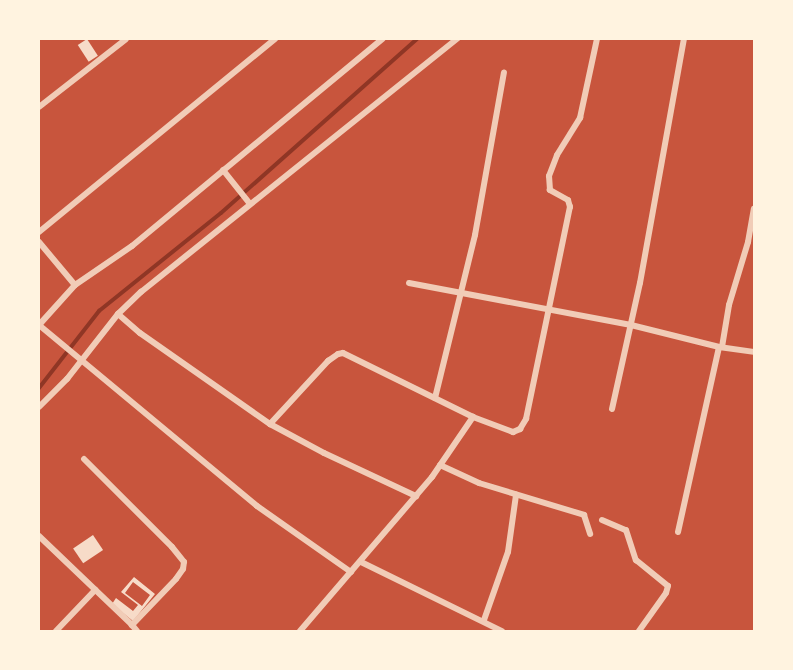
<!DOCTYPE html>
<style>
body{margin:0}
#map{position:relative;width:793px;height:670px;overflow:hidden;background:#c8553d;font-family:"Source Serif 4",serif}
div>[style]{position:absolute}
.stream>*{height:4px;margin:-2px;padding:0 2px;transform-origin:2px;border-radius:2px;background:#8f3625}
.building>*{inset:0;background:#f7dbc8;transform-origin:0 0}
.minor>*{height:6px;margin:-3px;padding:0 3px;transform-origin:3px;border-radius:3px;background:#f1ccb7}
span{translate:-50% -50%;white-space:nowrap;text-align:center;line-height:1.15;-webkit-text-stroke:4.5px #fff3e0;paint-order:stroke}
.frame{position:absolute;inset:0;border:40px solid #fff3e0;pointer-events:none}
</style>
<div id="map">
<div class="stream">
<div style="left:39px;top:388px;width:98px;rotate:-52.1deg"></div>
<div style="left:99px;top:311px;width:156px;rotate:-38.8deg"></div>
<div style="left:221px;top:213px;width:262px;rotate:-41.6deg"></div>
</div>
<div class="building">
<div style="left:87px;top:39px;width:20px;height:11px;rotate:57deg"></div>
<div style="left:93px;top:535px;width:18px;height:24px;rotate:56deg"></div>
<div style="clip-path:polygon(evenodd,134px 577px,155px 594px,133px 621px,112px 604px,116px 598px,133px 611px,138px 605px,121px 592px,134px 577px,133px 582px,150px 595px,142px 606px,125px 593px,133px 582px)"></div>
</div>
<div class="minor">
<div style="left:39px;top:107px;width:110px;rotate:-38deg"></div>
<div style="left:223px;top:170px;width:43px;rotate:51.5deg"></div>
<div style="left:39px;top:232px;width:305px;rotate:-39.3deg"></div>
<div style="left:39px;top:242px;width:56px;rotate:50.1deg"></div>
<div style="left:75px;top:285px;width:54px;rotate:132deg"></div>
<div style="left:409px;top:283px;width:226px;rotate:10.7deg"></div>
<div style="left:631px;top:325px;width:91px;rotate:14deg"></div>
<div style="left:719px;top:347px;width:35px;rotate:8deg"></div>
<div style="left:75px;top:285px;width:69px;rotate:-34.4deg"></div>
<div style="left:132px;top:246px;width:325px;rotate:-39.6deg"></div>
<div style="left:118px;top:314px;width:29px;rotate:41deg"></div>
<div style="left:140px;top:333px;width:159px;rotate:35deg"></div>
<div style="left:270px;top:424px;width:61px;rotate:28.2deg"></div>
<div style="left:324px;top:453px;width:102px;rotate:25.1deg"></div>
<div style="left:39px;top:325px;width:283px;rotate:39.7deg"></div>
<div style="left:257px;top:506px;width:115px;rotate:35.1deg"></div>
<div style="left:722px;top:347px;width:43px;rotate:-80.5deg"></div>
<div style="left:729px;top:305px;width:66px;rotate:-73.2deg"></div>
<div style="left:748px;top:242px;width:34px;rotate:-80deg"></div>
<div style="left:435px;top:398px;width:168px;rotate:-76.2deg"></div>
<div style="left:475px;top:235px;width:165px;rotate:-79.9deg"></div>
<div style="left:39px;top:407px;width:40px;rotate:-45deg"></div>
<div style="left:67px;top:379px;width:83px;rotate:-51.9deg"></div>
<div style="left:118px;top:314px;width:32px;rotate:-44deg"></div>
<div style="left:141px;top:292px;width:405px;rotate:-38.7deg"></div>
<div style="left:612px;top:409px;width:129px;rotate:-77.5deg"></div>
<div style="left:640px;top:283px;width:248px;rotate:-79.8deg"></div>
<div style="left:270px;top:424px;width:86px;rotate:-47.4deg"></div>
<div style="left:328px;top:361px;width:12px;rotate:-35deg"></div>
<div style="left:338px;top:354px;width:5px;rotate:-11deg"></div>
<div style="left:343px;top:353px;width:145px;rotate:26.2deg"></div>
<div style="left:473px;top:417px;width:43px;rotate:20.6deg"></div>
<div style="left:513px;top:432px;width:8px;rotate:-23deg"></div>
<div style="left:520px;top:429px;width:12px;rotate:-59deg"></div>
<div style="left:526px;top:419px;width:217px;rotate:-78.3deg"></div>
<div style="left:570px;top:207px;width:7px;rotate:-106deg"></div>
<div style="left:568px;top:200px;width:21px;rotate:-151deg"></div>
<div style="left:550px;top:190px;width:14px;rotate:-94deg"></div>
<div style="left:549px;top:176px;width:22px;rotate:-69deg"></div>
<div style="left:557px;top:155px;width:44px;rotate:-58.1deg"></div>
<div style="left:580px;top:118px;width:81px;rotate:-77.9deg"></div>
<div style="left:84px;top:459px;width:124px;rotate:45deg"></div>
<div style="left:172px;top:547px;width:19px;rotate:51deg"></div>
<div style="left:184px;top:562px;width:7px;rotate:98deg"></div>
<div style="left:183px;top:569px;width:12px;rotate:125deg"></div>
<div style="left:176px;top:579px;width:64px;rotate:133.7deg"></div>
<div style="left:132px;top:625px;width:8px;rotate:50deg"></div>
<div style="left:440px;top:465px;width:43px;rotate:24.8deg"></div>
<div style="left:479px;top:483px;width:110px;rotate:16.9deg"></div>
<div style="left:584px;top:515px;width:20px;rotate:72deg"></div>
<div style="left:602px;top:520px;width:26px;rotate:23deg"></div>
<div style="left:626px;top:530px;width:32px;rotate:72deg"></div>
<div style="left:636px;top:560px;width:41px;rotate:39.1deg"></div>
<div style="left:668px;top:586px;width:7px;rotate:106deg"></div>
<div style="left:666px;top:593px;width:47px;rotate:125.4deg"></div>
<div style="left:678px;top:532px;width:189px;rotate:-77.5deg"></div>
<div style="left:39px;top:536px;width:129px;rotate:43.7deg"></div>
<div style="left:361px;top:562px;width:157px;rotate:26.1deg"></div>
<div style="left:484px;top:620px;width:72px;rotate:-70.6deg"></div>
<div style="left:508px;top:552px;width:58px;rotate:-82deg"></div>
<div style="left:56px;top:631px;width:57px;rotate:-46.4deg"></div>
<div style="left:300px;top:631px;width:203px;rotate:-49.4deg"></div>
<div style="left:432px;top:477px;width:73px;rotate:-55.7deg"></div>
</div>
<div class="frame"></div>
</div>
